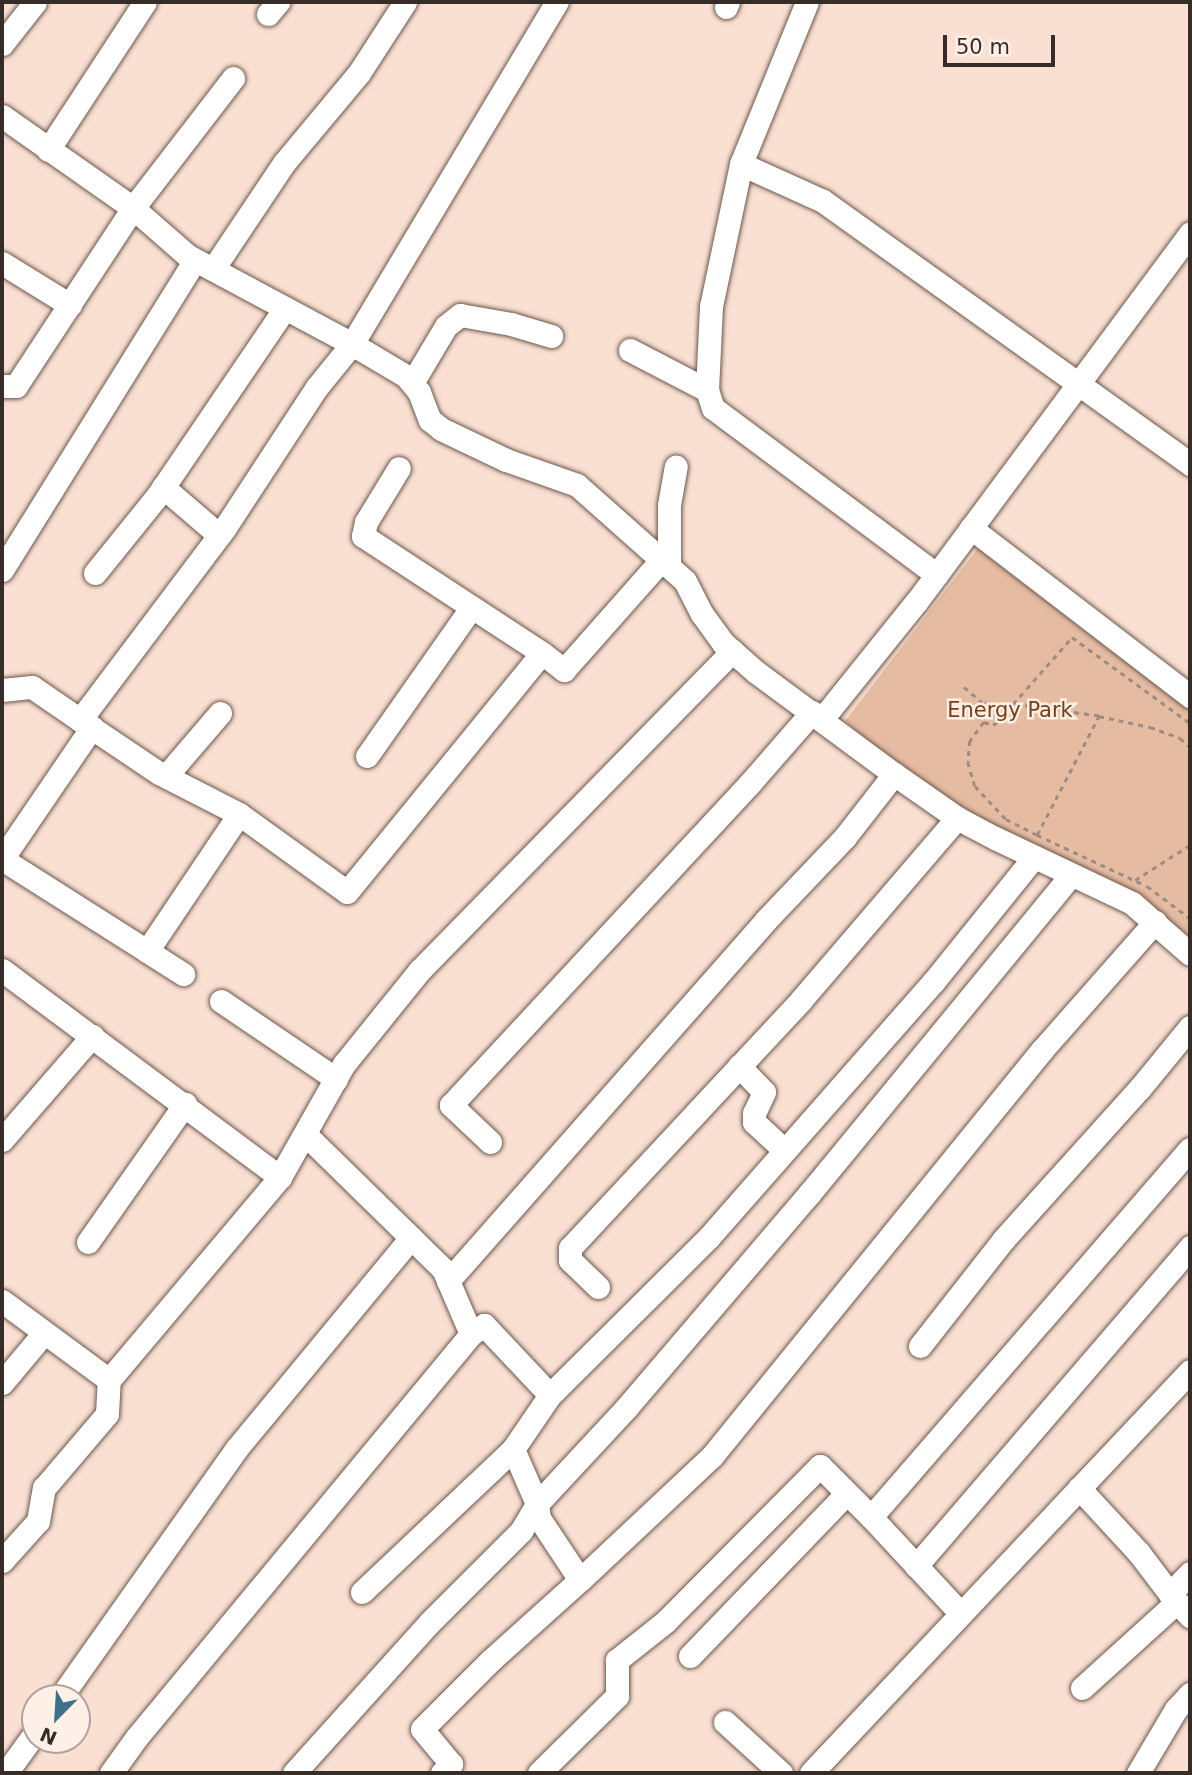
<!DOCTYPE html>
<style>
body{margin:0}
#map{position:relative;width:1192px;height:1775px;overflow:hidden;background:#f9e0d2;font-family:"DejaVu Sans",sans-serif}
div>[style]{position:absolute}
.green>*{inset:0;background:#e5bba2}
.path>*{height:2.5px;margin-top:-1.25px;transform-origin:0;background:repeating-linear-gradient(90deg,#9e8c82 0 5px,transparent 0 10px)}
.roads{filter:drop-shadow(0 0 2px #6c574b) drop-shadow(0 0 2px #6c574b)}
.minor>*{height:23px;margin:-11.5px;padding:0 11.5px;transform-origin:11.5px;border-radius:11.5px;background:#fff}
span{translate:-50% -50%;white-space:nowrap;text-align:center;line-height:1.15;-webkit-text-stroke:5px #fff0e7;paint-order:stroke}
.park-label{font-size:21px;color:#7b3e11}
.frame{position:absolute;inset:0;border:4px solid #372d28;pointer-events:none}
.north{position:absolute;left:21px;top:1684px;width:70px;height:70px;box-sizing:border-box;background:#fff0e7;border:2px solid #afa29b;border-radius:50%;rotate:204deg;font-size:19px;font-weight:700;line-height:28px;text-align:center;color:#372d28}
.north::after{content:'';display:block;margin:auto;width:24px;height:32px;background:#3b718c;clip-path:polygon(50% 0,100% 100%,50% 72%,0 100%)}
.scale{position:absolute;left:943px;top:35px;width:112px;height:32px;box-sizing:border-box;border:4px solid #372d28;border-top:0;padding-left:9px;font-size:21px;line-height:24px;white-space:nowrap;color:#372d28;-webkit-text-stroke:5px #fff0e7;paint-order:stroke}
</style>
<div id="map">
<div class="green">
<div style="clip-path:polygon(979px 547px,1190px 710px,1190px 937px,1170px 921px,970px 816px,888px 759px,845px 721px)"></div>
</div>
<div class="path">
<div style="left:964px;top:687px;width:23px;rotate:40deg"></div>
<div style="left:982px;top:702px;width:14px;rotate:107deg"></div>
<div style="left:978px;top:715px;width:9px;rotate:49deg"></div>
<div style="left:984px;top:722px;width:9px;rotate:18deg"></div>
<div style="left:993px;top:725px;width:10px;rotate:-37deg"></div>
<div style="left:1001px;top:719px;width:12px;rotate:-99deg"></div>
<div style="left:999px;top:707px;width:18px;rotate:-164deg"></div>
<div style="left:1013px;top:704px;width:89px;rotate:-48.6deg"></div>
<div style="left:1072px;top:637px;width:146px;rotate:36.1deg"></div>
<div style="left:1099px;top:716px;width:52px;rotate:12.2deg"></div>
<div style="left:1150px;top:727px;width:32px;rotate:20deg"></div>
<div style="left:1180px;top:738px;width:13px;rotate:42deg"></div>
<div style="left:984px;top:722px;width:24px;rotate:126deg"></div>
<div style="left:970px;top:741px;width:21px;rotate:95deg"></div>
<div style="left:968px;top:762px;width:25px;rotate:74deg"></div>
<div style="left:975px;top:786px;width:45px;rotate:46.8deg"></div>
<div style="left:1006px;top:819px;width:35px;rotate:27deg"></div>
<div style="left:1037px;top:835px;width:134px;rotate:-62.5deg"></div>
<div style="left:1099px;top:716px;width:87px;rotate:-172.1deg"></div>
<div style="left:1013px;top:704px;width:14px;rotate:168deg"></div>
<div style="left:1037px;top:835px;width:121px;rotate:24.9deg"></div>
<div style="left:1147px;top:886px;width:54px;rotate:36.7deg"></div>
<div style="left:1135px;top:880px;width:65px;rotate:-32.5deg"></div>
</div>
<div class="roads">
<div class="minor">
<div style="left:807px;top:2px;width:175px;rotate:112.2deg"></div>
<div style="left:741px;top:164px;width:90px;rotate:24.3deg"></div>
<div style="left:823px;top:201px;width:452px;rotate:35.6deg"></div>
<div style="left:726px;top:7px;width:5px;rotate:-68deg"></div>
<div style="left:268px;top:14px;width:16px;rotate:-50deg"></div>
<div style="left:2px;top:44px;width:53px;rotate:-51.8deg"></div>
<div style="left:2px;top:116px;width:160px;rotate:35.1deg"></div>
<div style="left:133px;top:208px;width:73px;rotate:41.1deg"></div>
<div style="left:188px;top:256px;width:186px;rotate:28.2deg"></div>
<div style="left:352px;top:344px;width:399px;rotate:-59.1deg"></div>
<div style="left:48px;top:150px;width:177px;rotate:-56.8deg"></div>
<div style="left:741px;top:164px;width:145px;rotate:101.9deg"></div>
<div style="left:711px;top:306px;width:84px;rotate:92.7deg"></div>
<div style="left:707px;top:390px;width:19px;rotate:72deg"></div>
<div style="left:713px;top:408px;width:279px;rotate:36.7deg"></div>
<div style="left:2px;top:263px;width:80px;rotate:31.7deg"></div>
<div style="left:213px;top:269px;width:128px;rotate:-56.2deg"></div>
<div style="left:284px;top:163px;width:117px;rotate:-50.2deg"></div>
<div style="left:359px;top:73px;width:85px;rotate:-57.1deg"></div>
<div style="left:630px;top:350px;width:87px;rotate:27.5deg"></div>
<div style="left:412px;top:383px;width:66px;rotate:-59.2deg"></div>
<div style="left:446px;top:326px;width:18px;rotate:-38deg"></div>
<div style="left:460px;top:315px;width:52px;rotate:10deg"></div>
<div style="left:511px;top:324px;width:42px;rotate:16.7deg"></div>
<div style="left:2px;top:386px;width:14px"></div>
<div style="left:16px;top:386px;width:213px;rotate:-56.7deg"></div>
<div style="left:133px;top:208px;width:164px;rotate:-52.4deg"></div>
<div style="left:163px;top:487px;width:74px;rotate:40.6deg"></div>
<div style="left:971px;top:528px;width:276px;rotate:37.5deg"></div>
<div style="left:669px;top:564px;width:59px;rotate:-90deg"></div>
<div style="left:669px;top:505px;width:39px;rotate:-80deg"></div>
<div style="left:2px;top:570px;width:365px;rotate:-58.1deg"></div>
<div style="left:95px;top:573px;width:100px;rotate:-51.1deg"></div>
<div style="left:158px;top:495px;width:226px;rotate:-55.8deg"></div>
<div style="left:542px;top:653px;width:28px;rotate:38deg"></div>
<div style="left:564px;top:670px;width:149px;rotate:-48.5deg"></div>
<div style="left:2px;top:690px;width:30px;rotate:-6deg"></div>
<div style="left:32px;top:687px;width:58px;rotate:34.5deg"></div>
<div style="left:80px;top:720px;width:239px;rotate:-53deg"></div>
<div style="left:224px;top:529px;width:170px;rotate:-56.8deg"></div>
<div style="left:317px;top:387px;width:55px;rotate:-50.9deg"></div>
<div style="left:352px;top:344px;width:63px;rotate:30.7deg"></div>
<div style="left:406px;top:376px;width:21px;rotate:51deg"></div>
<div style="left:419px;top:392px;width:30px;rotate:69deg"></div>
<div style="left:430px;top:420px;width:14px;rotate:39deg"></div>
<div style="left:441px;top:429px;width:72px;rotate:25.5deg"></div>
<div style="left:506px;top:460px;width:75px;rotate:19.4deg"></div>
<div style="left:577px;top:485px;width:144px;rotate:41.6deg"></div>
<div style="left:685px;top:581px;width:37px;rotate:63deg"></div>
<div style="left:702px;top:614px;width:36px;rotate:54deg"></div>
<div style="left:723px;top:643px;width:44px;rotate:41.3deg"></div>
<div style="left:756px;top:672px;width:172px;rotate:36.5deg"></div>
<div style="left:894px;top:774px;width:77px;rotate:34.9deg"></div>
<div style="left:957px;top:818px;width:43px;rotate:27.8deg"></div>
<div style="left:995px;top:838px;width:152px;rotate:25.4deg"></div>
<div style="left:1132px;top:903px;width:77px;rotate:41.3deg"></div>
<div style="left:822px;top:719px;width:151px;rotate:-51.2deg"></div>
<div style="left:917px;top:601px;width:458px;rotate:-53.4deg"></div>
<div style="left:80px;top:720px;width:95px;rotate:33.9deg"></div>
<div style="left:159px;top:773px;width:90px;rotate:27.1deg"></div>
<div style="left:239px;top:814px;width:133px;rotate:35.8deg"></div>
<div style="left:347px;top:892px;width:308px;rotate:-50.8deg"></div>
<div style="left:542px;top:653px;width:214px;rotate:-146.8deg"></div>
<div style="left:363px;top:536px;width:14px;rotate:-78deg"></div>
<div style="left:366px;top:522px;width:63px;rotate:-58.6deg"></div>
<div style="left:92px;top:727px;width:160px;rotate:124.3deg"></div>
<div style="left:2px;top:859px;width:172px;rotate:32.4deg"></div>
<div style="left:147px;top:951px;width:165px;rotate:-56.1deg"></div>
<div style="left:367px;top:756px;width:181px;rotate:-54.9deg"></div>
<div style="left:166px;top:776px;width:83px;rotate:-49.4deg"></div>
<div style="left:147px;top:951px;width:43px;rotate:32.6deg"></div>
<div style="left:2px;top:970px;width:347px;rotate:36.7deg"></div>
<div style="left:221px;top:1001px;width:139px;rotate:34.1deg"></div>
<div style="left:739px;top:1066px;width:36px;rotate:46deg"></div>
<div style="left:764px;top:1092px;width:23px;rotate:115deg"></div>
<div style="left:754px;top:1113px;width:9px;rotate:90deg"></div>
<div style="left:754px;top:1122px;width:41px;rotate:43deg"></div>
<div style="left:306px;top:1135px;width:192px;rotate:44.4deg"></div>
<div style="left:443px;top:1269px;width:71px;rotate:66.7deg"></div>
<div style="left:471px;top:1334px;width:16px;rotate:-35deg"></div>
<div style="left:484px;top:1325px;width:96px;rotate:46.7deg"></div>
<div style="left:550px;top:1395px;width:65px;rotate:124.4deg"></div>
<div style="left:513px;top:1449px;width:60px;rotate:66.4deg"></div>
<div style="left:537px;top:1504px;width:14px;rotate:82deg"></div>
<div style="left:539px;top:1518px;width:74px;rotate:56.5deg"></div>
<div style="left:580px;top:1580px;width:181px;rotate:-43.2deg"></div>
<div style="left:712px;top:1456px;width:523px;rotate:-50.9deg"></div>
<div style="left:1042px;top:1050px;width:171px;rotate:-48.6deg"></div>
<div style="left:2px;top:1140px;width:138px;rotate:-49.1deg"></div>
<div style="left:490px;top:1142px;width:54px;rotate:-136.5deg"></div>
<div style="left:451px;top:1105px;width:441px;rotate:-47.1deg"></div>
<div style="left:751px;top:782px;width:93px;rotate:-48.9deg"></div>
<div style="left:88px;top:1242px;width:169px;rotate:-54.9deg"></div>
<div style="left:448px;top:1281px;width:481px;rotate:-48.6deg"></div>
<div style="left:766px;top:920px;width:115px;rotate:-46.4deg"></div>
<div style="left:845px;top:837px;width:80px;rotate:-52.1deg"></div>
<div style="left:598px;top:1287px;width:39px;rotate:-136deg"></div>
<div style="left:570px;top:1260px;width:12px;rotate:-90deg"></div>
<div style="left:570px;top:1248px;width:339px;rotate:-47deg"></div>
<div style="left:801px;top:1000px;width:240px;rotate:-49.4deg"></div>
<div style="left:2px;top:1301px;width:133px;rotate:36.4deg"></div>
<div style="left:920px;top:1346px;width:135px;rotate:-51.9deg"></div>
<div style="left:1003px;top:1240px;width:205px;rotate:-48deg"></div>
<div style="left:1140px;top:1088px;width:79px;rotate:-50.7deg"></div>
<div style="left:2px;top:1383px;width:65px;rotate:-50deg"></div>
<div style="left:550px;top:1395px;width:224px;rotate:-44.8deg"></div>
<div style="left:709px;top:1237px;width:341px;rotate:-48.7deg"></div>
<div style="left:934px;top:981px;width:159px;rotate:-51.1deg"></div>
<div style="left:1079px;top:1488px;width:88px;rotate:47.3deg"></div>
<div style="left:1139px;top:1553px;width:51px;rotate:52.9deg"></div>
<div style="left:871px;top:1517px;width:132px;rotate:47.1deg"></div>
<div style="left:2px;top:1561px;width:54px;rotate:-48deg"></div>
<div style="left:38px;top:1521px;width:34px;rotate:-80deg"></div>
<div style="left:44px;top:1488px;width:97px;rotate:-49.6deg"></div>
<div style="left:107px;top:1414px;width:34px;rotate:-87deg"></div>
<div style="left:109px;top:1380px;width:265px;rotate:-49.9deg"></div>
<div style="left:280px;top:1177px;width:130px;rotate:-60.5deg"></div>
<div style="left:344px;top:1064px;width:119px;rotate:-51.1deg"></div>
<div style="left:419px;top:971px;width:448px;rotate:-45.6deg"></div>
<div style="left:916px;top:1566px;width:421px;rotate:-49.3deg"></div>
<div style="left:1190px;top:1573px;width:29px;rotate:134deg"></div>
<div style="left:1170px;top:1594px;width:30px;rotate:48deg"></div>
<div style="left:362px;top:1592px;width:208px;rotate:-43.4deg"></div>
<div style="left:690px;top:1656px;width:226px;rotate:-46.1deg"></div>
<div style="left:1082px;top:1688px;width:128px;rotate:-42.2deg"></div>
<div style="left:60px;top:1698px;width:306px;rotate:-54.7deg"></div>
<div style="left:237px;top:1448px;width:273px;rotate:-50.4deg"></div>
<div style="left:725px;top:1722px;width:76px;rotate:42.3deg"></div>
<div style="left:6px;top:1773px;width:49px;rotate:-54.1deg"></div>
<div style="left:111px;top:1773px;width:44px;rotate:-54.2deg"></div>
<div style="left:137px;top:1737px;width:523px;rotate:-50.35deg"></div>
<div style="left:294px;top:1773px;width:203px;rotate:-48deg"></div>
<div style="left:430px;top:1622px;width:129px;rotate:-45deg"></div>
<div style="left:521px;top:1531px;width:31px;rotate:-59deg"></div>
<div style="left:537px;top:1504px;width:132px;rotate:-47.1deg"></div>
<div style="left:627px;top:1407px;width:280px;rotate:-49.5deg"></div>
<div style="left:809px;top:1194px;width:413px;rotate:-50.6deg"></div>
<div style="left:442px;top:1773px;width:13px;rotate:-45deg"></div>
<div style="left:451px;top:1764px;width:45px;rotate:-129.6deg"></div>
<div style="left:422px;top:1729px;width:98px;rotate:-45deg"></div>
<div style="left:491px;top:1660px;width:120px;rotate:-42deg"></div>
<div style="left:539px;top:1773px;width:110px;rotate:-44.6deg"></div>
<div style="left:617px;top:1696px;width:36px;rotate:-90deg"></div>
<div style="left:617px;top:1660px;width:61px;rotate:-38.4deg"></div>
<div style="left:665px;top:1622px;width:220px;rotate:-45.2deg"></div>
<div style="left:820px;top:1466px;width:72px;rotate:45deg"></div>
<div style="left:871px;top:1517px;width:487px;rotate:-49.1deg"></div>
<div style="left:811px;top:1773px;width:552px;rotate:-46.69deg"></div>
<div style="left:1138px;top:1773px;width:74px;rotate:-59.3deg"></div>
<div style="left:1176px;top:1709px;width:21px;rotate:-47deg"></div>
</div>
</div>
<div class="park-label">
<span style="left:1010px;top:710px">Energy Park</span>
</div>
<div class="frame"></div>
<div class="north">N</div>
<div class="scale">50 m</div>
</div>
